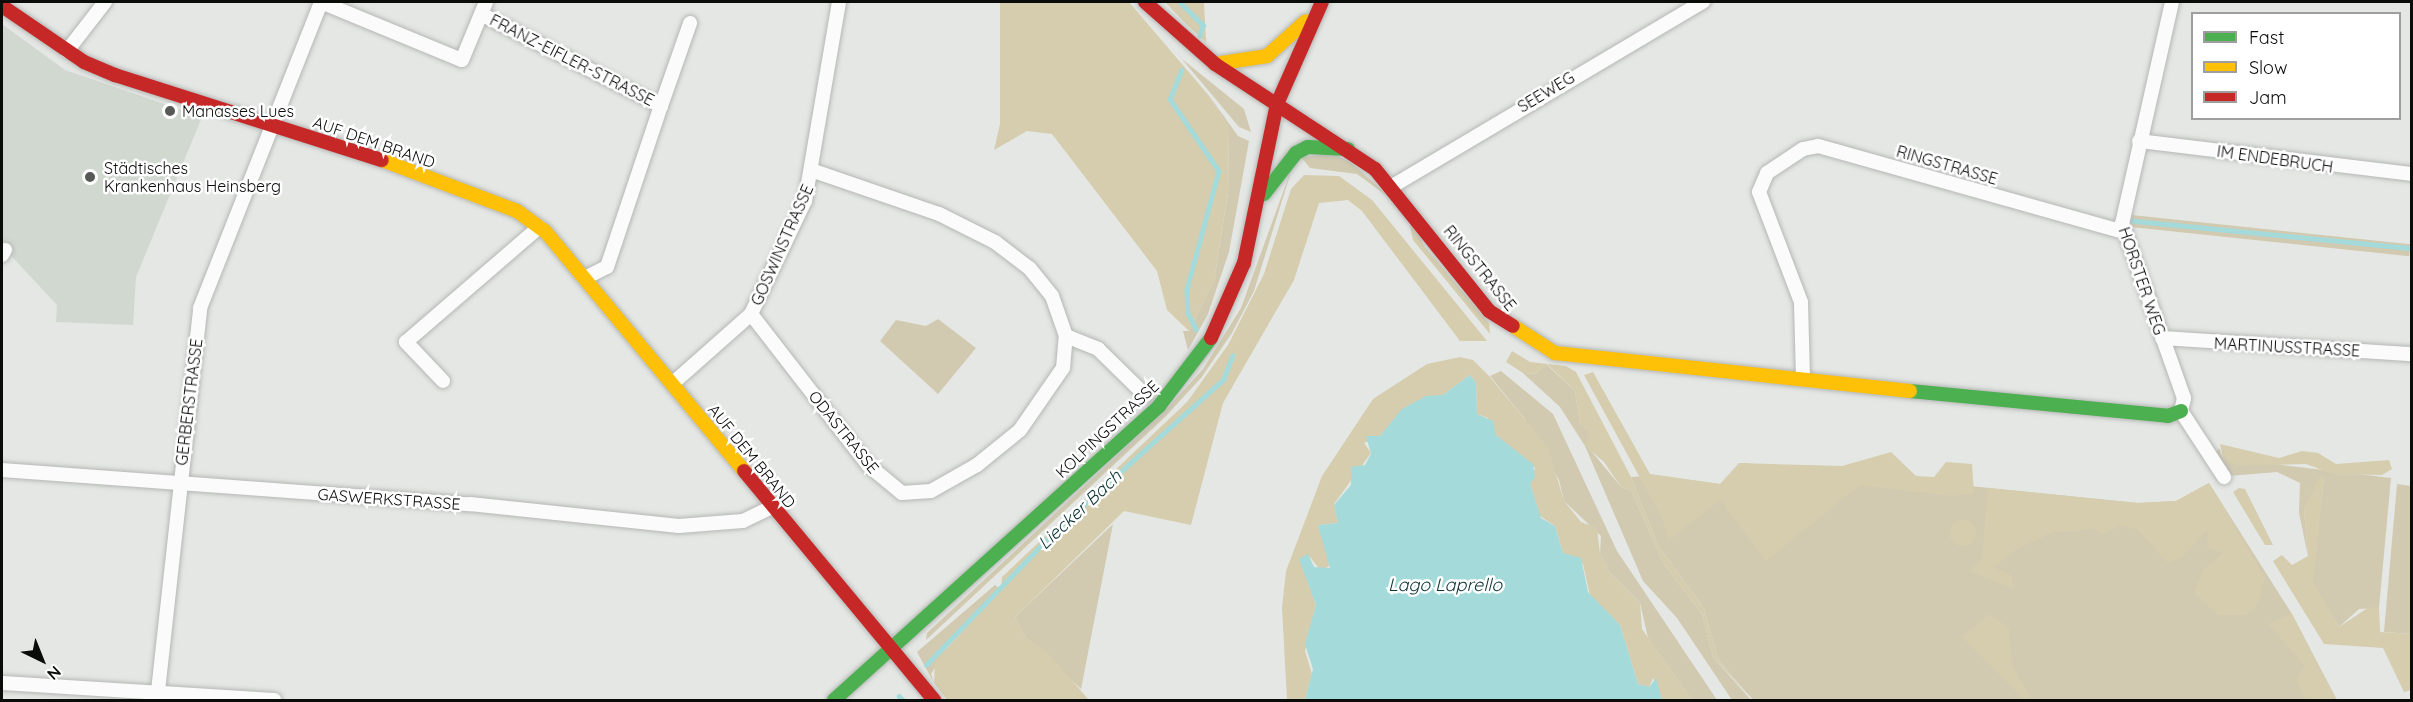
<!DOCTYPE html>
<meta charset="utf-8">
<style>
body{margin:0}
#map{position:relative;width:2413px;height:702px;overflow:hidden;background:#e4e7e4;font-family:Quicksand,sans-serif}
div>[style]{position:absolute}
.built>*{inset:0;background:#d0d8d0}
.green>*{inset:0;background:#d2cab0;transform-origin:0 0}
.forest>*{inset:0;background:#d5cdae}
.round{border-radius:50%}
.water>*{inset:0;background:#a5dada}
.stream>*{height:4.5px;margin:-2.25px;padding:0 2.25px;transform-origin:2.25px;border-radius:2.25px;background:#a5dada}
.roads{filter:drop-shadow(0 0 2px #b5b7b5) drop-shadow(0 0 2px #b5b7b5)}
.street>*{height:14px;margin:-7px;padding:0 7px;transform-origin:7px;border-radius:7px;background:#fbfbfb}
.fast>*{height:14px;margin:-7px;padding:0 7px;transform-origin:7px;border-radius:7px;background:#4caf50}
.slow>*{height:14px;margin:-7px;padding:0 7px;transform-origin:7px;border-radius:7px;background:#ffc107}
.jam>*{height:14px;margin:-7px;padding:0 7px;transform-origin:7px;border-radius:7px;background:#c62828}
.dots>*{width:16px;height:16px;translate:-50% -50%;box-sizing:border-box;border:3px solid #fff;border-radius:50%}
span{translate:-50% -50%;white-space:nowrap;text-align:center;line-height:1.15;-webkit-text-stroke:5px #fff;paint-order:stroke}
.street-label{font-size:16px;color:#0a0c0a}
.poi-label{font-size:16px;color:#0a0c0a}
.left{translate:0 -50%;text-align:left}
.water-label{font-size:18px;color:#0e3333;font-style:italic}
.frame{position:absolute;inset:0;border:3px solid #0a0c0a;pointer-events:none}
.legend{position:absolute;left:2191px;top:12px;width:210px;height:108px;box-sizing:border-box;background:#fff;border:2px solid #9d9e9d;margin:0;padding:8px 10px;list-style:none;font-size:18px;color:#0a0c0a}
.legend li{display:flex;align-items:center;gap:12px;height:30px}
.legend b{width:30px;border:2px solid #9d9e9d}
.north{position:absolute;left:12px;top:630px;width:60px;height:60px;-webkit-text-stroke:4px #fff;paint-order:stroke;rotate:137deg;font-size:16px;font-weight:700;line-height:24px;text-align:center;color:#0a0c0a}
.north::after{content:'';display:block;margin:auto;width:21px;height:27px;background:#0a0c0a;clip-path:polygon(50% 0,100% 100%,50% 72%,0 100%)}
</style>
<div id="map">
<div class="built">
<div style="clip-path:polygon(2px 24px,65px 70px,202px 117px,136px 277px,133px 325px,56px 322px,57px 305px,2px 246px)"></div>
</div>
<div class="green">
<div style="clip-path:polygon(1134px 2px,1182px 59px,1244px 109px,1251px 132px,1239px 127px)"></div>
<div style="clip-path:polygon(1210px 97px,1238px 136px,1249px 141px,1229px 252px,1208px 314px,1188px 350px,1183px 331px,1189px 331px,1214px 281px,1228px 193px,1229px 129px)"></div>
<div style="clip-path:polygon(1334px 154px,1353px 164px,1394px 201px,1357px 174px,1310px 168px,1301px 157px)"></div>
<div style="clip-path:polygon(1294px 162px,1254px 291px,1232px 333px,1201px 378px,1165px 417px,926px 640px,927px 633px,1162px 414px,1203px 369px,1241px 308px)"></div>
<div style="left:2132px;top:215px;width:280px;height:12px;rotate:6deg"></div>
<div style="clip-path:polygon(938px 319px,976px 348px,938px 394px,880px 341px,896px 320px,926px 326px)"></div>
<div style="clip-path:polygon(1546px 364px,1575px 391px,1580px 424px,1590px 432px,1588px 447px,1621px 487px,1631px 490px,1663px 563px,1702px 614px,1713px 657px,1751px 700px,1732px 700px,1677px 618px,1643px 581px,1585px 446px,1560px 407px,1523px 373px,1536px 374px)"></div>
<div style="clip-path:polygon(1501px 371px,1553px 414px,1617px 551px,1717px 700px,1692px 700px,1648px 638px,1640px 603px,1610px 573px,1600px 554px,1601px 536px,1564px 501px,1559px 480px,1525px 419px,1490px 376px)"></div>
<div style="clip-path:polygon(2219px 448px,2223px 458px,2391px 478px,2379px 608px,2359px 609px,2339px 627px,2312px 582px,2324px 477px,2304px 509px,2308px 556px,2299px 513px,2300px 483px,2277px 472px,2229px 476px,2215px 453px)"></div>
<div style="clip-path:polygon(1743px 463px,2138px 503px,2176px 501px,2209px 483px,2292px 614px,2337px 700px,1753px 700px,1718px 659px,1704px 609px,1658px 545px,1631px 477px,1655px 475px,1741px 487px)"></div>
<div style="clip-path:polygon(2397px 484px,2411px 486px,2411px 634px,2384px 632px)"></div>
<div style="clip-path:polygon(1113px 524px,1081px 689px,1025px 637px,1015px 617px)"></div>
<div style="clip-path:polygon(995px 585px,1001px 590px,949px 644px,931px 674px,934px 683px,917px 652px)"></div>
</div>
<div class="forest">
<div style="clip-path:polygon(1000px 2px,1129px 2px,1210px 97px,1229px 129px,1228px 193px,1214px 281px,1189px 331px,1167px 310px,1157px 271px,1052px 134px,1027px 131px,994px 150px,1000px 124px)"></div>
<div style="clip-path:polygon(1165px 2px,1204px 2px,1206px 42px,1187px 25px)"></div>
<div style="clip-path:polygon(1304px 175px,1339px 176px,1372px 200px,1487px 341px,1460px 341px,1362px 211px,1348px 200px,1319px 203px,1294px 280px,1223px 403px,1191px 525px,1124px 511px,1015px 617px,1025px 637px,1047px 652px,1089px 700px,947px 700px,934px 683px,935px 661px,1001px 590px,1002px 577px,1187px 402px,1228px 345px,1264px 274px,1291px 189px)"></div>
<div style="clip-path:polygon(1416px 224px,1424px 246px,1489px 323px,1490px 334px,1413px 240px,1410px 226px)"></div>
<div style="clip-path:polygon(1512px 351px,1530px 362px,1566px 366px,1576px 372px,1631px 477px,1658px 545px,1704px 609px,1718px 659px,1753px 700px,1713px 657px,1702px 614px,1663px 563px,1631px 490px,1621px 487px,1604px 462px,1585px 446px,1590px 432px,1580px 424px,1575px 391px,1547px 364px,1536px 374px,1523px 373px,1506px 362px)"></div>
<div style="clip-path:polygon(1460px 357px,1473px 360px,1489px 376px,1548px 447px,1564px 501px,1581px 522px,1597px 528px,1600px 554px,1610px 573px,1640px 603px,1642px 629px,1692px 700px,1662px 700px,1653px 678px,1649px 687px,1638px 684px,1620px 625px,1590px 596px,1583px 564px,1563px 553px,1555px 526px,1540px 516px,1530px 484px,1535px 468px,1496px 435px,1488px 418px,1477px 414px,1476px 383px,1470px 375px,1443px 395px,1411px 404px,1380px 436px,1364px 443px,1371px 453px,1334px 504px,1338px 523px,1318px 525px,1331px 565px,1321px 571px,1310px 557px,1306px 576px,1316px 605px,1305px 651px,1312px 674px,1305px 700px,1287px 700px,1282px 608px,1286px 571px,1322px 476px,1373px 399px,1427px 364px)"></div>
<div style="clip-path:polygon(1593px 372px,1650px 474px,1720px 484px,1739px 463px,1842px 466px,1891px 452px,1916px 476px,1934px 477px,1946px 462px,1972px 464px,1974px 493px,1952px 496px,1860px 485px,1766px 561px,1720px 500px,1668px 541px,1663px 520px,1584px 375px)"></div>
<div style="clip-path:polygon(2220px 444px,2279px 458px,2302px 451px,2318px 453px,2336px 464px,2389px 460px,2392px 469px,2382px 475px,2333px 474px,2306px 464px,2237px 466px,2223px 458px)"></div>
<div style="clip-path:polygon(2320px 476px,2324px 477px,2313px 582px,2339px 627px,2369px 607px,2379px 608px,2380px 632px,2411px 634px,2411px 690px,2404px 692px,2383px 648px,2324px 644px,2273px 561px,2282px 555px,2292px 565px,2308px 556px,2304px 509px)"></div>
<div style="clip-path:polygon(2209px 483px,2265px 578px,2257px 606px,2247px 615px,2218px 615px,2194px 593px,2202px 571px,2223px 553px,2207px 548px,2208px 529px,2182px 557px,2168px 563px,2138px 530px,2122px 525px,2102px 534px,2095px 529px,2053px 532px,2018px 548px,1994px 567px,2012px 576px,2013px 589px,1969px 571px,1982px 558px,1988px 488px,2138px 503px,2176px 501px)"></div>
<div style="clip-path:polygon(2239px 488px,2245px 489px,2273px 545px,2265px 545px,2233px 492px)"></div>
<div class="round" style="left:1950px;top:520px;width:26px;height:26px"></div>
<div style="clip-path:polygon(1989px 614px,2009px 628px,2012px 666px,2029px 695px,2025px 700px,1962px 637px)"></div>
<div style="clip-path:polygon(2292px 614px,2320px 669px,2337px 700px,2308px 700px,2303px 695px,2296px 680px,2305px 666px,2268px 624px)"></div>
</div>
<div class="water">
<div style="clip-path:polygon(1470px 375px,1476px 383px,1477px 414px,1493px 421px,1496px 435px,1533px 464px,1535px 477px,1530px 484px,1541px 518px,1555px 526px,1563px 553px,1581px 558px,1588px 592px,1620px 625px,1638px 684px,1649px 687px,1656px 678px,1662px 700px,1305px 700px,1313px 669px,1305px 644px,1316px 605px,1299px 559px,1308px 554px,1314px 567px,1330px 568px,1318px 525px,1338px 523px,1334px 505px,1351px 485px,1351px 467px,1365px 465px,1371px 454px,1366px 436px,1380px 436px,1402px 409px,1426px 396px,1443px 395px)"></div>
</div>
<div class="stream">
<div style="left:1180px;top:2px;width:33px;rotate:45deg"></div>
<div style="left:1203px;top:25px;width:11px;rotate:105deg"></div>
<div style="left:1182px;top:70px;width:31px;rotate:112deg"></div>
<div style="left:1170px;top:99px;width:87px;rotate:55.8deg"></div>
<div style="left:1219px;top:171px;width:123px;rotate:105.1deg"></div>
<div style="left:1187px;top:290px;width:23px;rotate:88deg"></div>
<div style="left:1188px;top:313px;width:18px;rotate:63deg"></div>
<div style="left:2125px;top:220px;width:288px;rotate:5.6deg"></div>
<div style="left:926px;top:665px;width:192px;rotate:-46.1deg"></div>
<div style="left:1059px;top:527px;width:220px;rotate:-41.9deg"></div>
<div style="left:1223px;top:380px;width:26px;rotate:-69deg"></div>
<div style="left:899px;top:696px;width:6px;rotate:45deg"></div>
</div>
<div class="roads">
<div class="street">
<div style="left:321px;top:2px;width:152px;rotate:22.4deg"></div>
<div style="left:462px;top:60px;width:63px;rotate:-67.5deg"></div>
<div style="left:2172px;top:2px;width:227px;rotate:102.7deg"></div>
<div style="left:2122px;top:223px;width:186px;rotate:70.5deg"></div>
<div style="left:2184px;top:398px;width:13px;rotate:103deg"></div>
<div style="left:2181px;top:411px;width:79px;rotate:56.9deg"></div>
<div style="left:483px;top:15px;width:200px;rotate:27.1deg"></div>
<div style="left:661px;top:106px;width:88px;rotate:-70.7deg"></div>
<div style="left:67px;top:51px;width:62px;rotate:-52.2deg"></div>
<div style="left:2139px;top:141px;width:275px;rotate:6.9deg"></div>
<div style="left:1391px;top:187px;width:363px;rotate:-30.7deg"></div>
<div style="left:2px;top:255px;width:6px;rotate:-59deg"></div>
<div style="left:587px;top:277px;width:22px;rotate:-27deg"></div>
<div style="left:607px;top:267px;width:170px;rotate:-71.5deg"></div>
<div style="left:751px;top:314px;width:191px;rotate:52.2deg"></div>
<div style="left:868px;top:465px;width:44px;rotate:39.5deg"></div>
<div style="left:902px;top:493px;width:29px;rotate:-4deg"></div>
<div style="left:931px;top:491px;width:53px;rotate:-29.5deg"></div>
<div style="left:977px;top:465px;width:55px;rotate:-39.1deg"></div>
<div style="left:1020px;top:430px;width:75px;rotate:-55.3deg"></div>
<div style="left:1063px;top:368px;width:32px;rotate:-85deg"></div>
<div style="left:1066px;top:336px;width:42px;rotate:-109.3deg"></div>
<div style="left:1052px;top:296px;width:36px;rotate:-129deg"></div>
<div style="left:1029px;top:268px;width:43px;rotate:-142.6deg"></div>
<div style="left:995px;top:242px;width:63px;rotate:-153.4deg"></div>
<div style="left:939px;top:214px;width:132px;rotate:-161deg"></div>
<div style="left:1066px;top:336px;width:35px;rotate:22deg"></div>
<div style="left:1098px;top:349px;width:66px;rotate:44.4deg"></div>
<div style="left:2162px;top:338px;width:251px;rotate:3.7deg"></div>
<div style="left:1803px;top:379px;width:77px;rotate:-91.5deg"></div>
<div style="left:1801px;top:302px;width:118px;rotate:-110.9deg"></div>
<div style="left:1759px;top:192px;width:21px;rotate:-67deg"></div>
<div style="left:1767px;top:173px;width:43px;rotate:-33.7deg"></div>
<div style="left:1803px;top:149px;width:15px;rotate:-11deg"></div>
<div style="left:1818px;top:146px;width:318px;rotate:15.7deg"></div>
<div style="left:443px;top:381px;width:54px;rotate:-133.5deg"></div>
<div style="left:406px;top:342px;width:176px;rotate:-40.8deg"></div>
<div style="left:673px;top:383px;width:104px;rotate:-41.5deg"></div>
<div style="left:751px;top:314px;width:125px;rotate:-64.5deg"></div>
<div style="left:805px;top:201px;width:202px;rotate:-80.3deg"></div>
<div style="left:2px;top:470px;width:469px;rotate:4.2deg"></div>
<div style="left:470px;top:504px;width:210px;rotate:6deg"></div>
<div style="left:679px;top:526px;width:64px;rotate:-4.5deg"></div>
<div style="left:743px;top:521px;width:32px;rotate:-26deg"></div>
<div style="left:2px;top:683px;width:273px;rotate:3.6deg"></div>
<div style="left:158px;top:691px;width:385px;rotate:-83.7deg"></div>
<div style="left:200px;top:308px;width:329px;rotate:-68.4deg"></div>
</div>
<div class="fast">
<div style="left:1264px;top:194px;width:52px;rotate:-52deg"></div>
<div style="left:1296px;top:153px;width:13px;rotate:-27deg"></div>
<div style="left:1308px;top:147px;width:40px;rotate:2.9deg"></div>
<div style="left:1910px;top:391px;width:259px;rotate:5.5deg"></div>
<div style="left:2168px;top:416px;width:14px;rotate:-21deg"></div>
<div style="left:834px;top:700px;width:438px;rotate:-42.1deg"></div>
<div style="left:1159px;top:406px;width:86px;rotate:-52.6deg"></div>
</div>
<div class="slow">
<div style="left:1215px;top:64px;width:53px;rotate:-8.7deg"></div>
<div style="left:1267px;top:56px;width:52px;rotate:-41.9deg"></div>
<div style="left:382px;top:160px;width:144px;rotate:20.7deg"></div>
<div style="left:517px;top:211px;width:34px;rotate:36deg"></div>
<div style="left:545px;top:231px;width:312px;rotate:50.3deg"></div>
<div style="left:1513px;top:326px;width:50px;rotate:32.7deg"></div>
<div style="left:1555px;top:353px;width:357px;rotate:6.1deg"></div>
</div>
<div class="jam">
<div style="left:1145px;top:2px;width:94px;rotate:41.5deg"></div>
<div style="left:1215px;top:64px;width:191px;rotate:33.3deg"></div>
<div style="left:1375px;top:169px;width:182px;rotate:51.2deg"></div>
<div style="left:1489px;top:311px;width:28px;rotate:32deg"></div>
<div style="left:2px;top:6px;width:99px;rotate:34.3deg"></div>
<div style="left:84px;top:62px;width:34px;rotate:23deg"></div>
<div style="left:115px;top:75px;width:280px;rotate:17.7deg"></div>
<div style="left:1211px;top:338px;width:82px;rotate:-66.3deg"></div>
<div style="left:1244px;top:263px;width:162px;rotate:-78.3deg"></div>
<div style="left:1277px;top:104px;width:111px;rotate:-66.2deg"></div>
<div style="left:744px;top:471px;width:298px;rotate:50.3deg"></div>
</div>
</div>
<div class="dots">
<div style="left:170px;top:111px;background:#565956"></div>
<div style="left:90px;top:177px;background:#565956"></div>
</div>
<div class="street-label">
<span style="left:572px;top:60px;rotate:27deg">FRANZ-EIFLER-STRASSE</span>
<span style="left:1546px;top:92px;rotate:-31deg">SEEWEG</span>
<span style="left:374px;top:142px;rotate:19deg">AUF DEM BRAND</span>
<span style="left:2275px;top:159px;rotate:8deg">IM ENDEBRUCH</span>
<span style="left:1947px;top:165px;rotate:16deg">RINGSTRASSE</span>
<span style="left:782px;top:245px;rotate:-66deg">GOSWINSTRASSE</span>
<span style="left:1480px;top:268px;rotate:51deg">RINGSTRASSE</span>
<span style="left:2142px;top:281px;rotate:71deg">HORSTER WEG</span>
<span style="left:2287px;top:347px;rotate:3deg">MARTINUSSTRASSE</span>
<span style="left:189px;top:402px;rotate:-83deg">GERBERSTRASSE</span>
<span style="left:1107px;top:429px;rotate:-43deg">KOLPINGSTRASSE</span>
<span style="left:844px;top:432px;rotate:51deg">ODASTRASSE</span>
<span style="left:752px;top:456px;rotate:51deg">AUF DEM BRAND</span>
<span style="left:389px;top:499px;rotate:4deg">GASWERKSTRASSE</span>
</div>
<div class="poi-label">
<span class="left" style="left:182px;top:111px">Manasses Lues</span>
<span class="left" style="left:104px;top:177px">Städtisches<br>Krankenhaus Heinsberg</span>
</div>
<div class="water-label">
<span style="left:1080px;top:510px;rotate:-43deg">Liecker Bach</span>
<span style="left:1445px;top:585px">Lago Laprello</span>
</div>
<div class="frame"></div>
<ul class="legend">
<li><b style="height:8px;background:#4caf50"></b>Fast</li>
<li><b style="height:8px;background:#ffc107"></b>Slow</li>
<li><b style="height:8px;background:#c62828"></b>Jam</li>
</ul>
<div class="north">N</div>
</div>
